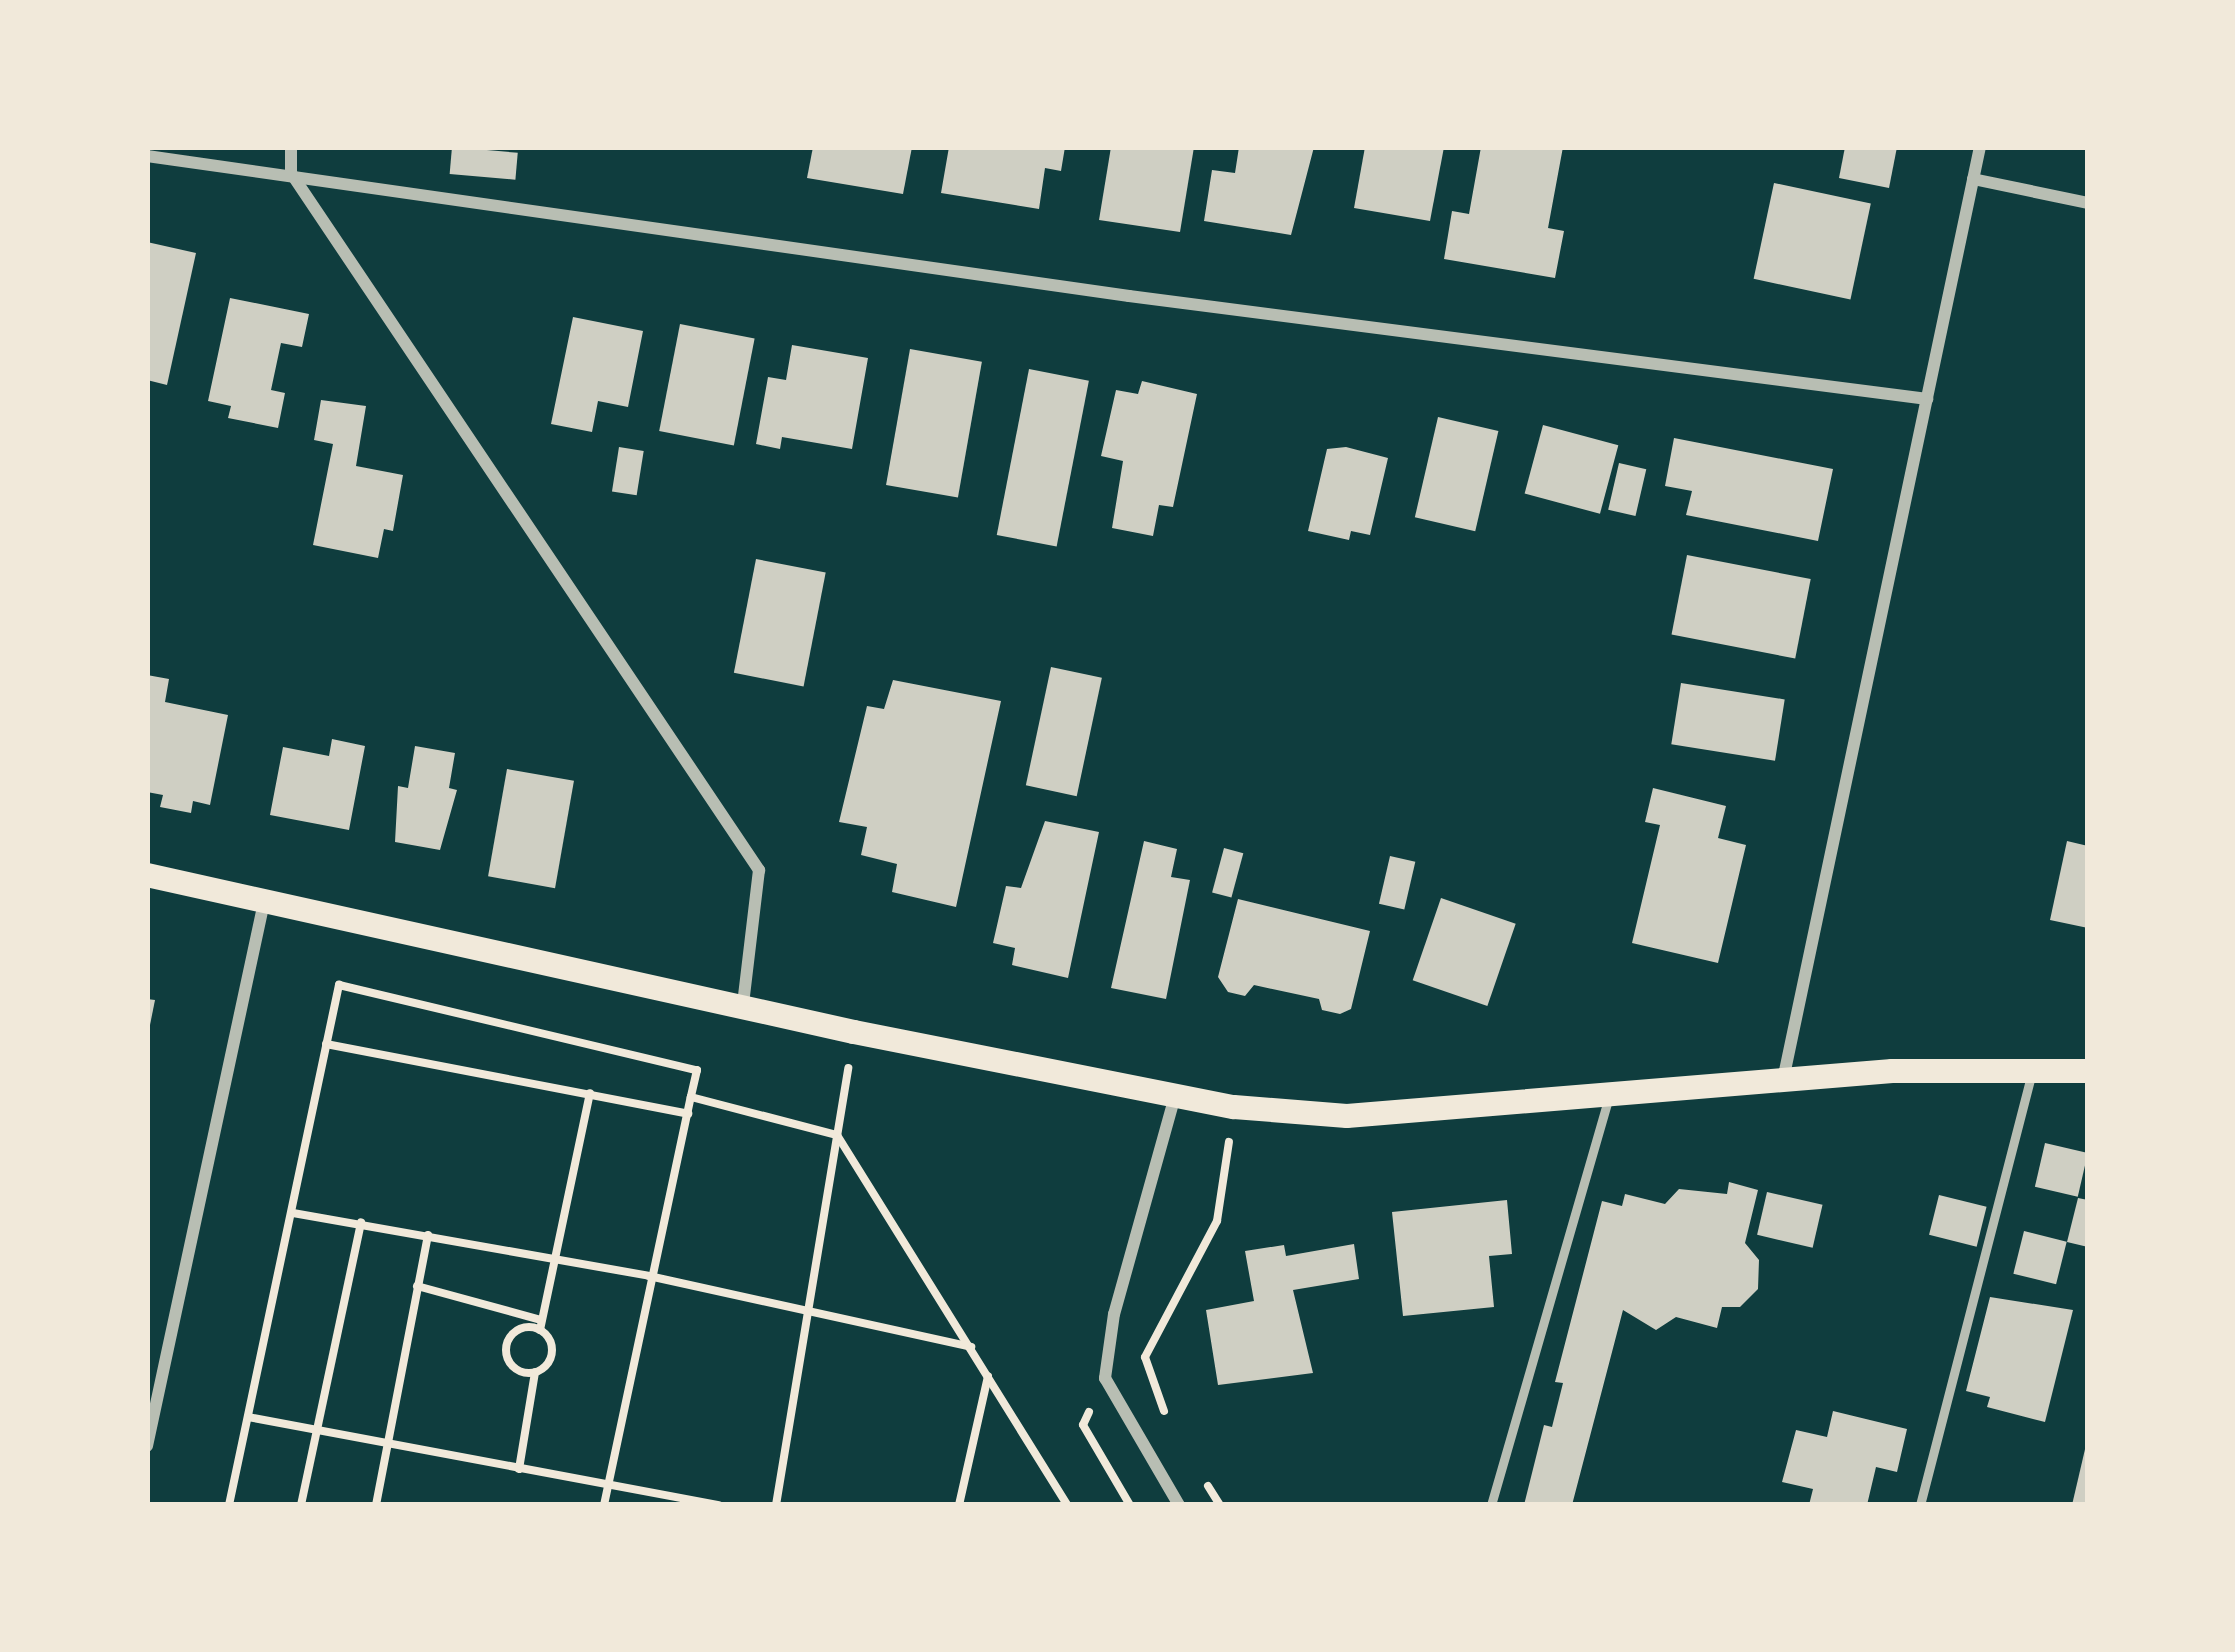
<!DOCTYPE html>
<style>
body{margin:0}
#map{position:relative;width:2235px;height:1652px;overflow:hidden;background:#0f3d3e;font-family:"Archivo Narrow",sans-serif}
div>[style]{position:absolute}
.building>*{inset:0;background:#cfcfc3;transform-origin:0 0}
.path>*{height:8px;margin:-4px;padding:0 4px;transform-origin:4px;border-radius:4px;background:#f1e9da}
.path>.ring{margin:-4px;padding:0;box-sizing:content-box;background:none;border:8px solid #f1e9da;border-radius:50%}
.service>*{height:9px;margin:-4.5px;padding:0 4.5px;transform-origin:4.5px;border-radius:4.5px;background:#b8beb3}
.minor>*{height:12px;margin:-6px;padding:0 6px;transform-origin:6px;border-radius:6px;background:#b8beb3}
.secondary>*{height:24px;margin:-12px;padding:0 12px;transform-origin:12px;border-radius:12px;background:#f1e9da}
span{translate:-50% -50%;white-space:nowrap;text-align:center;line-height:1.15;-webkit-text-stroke:10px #f1e9da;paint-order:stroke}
.frame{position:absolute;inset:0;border:150px solid #f1e9da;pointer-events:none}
</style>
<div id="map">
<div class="building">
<div style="left:452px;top:147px;width:66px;height:27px;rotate:5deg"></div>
<div style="clip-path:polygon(813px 147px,912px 147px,903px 194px,807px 178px)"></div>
<div style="clip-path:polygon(949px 147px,1065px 147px,1061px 171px,1045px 168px,1039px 209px,941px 193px)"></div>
<div style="clip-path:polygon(1111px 147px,1194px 147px,1180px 232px,1099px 220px)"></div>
<div style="clip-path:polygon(1239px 147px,1314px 147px,1291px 235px,1204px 221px,1212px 170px,1235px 173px)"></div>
<div style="clip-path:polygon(1365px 147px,1444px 147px,1430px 221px,1354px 208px)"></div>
<div style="clip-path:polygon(1481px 147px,1563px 147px,1548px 228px,1564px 231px,1555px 278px,1444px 259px,1452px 211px,1469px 214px)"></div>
<div style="clip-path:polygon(1845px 147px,1897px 147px,1889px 188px,1839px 178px)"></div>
<div style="left:1774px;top:183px;width:99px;height:98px;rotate:12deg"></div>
<div style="clip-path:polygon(147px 242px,196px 253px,167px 385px,147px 380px)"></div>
<div style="clip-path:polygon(230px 298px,309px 314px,302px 347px,281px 343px,271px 390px,285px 393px,278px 428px,228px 418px,231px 406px,208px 401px)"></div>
<div style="clip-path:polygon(573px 317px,643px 331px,628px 407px,598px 401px,592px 432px,551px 424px)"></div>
<div style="left:680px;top:324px;width:76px;height:109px;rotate:11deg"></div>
<div style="clip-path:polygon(792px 345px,868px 358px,852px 449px,782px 437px,780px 449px,756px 444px,768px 377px,786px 380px)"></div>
<div style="left:910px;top:349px;width:73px;height:138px;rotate:10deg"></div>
<div style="left:1029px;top:369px;width:61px;height:169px;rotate:11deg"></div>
<div style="clip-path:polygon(1142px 381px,1197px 394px,1173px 507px,1159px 505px,1153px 536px,1112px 528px,1123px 461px,1101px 456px,1116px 390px,1138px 394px)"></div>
<div style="clip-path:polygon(321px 400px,366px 406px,356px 466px,403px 475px,393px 531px,384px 529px,378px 558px,313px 545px,333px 444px,314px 440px)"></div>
<div style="left:1438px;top:417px;width:62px;height:103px;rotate:13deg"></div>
<div style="left:1543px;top:425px;width:78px;height:71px;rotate:15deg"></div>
<div style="clip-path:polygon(1674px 438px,1833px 469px,1818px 541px,1686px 515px,1692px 491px,1665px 486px)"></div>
<div style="left:619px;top:447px;width:25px;height:45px;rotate:9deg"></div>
<div style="clip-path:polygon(1346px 447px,1388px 458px,1370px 535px,1351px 531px,1349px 540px,1308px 531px,1327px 449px)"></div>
<div style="left:1619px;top:463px;width:28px;height:48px;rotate:13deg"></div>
<div style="left:1687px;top:555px;width:126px;height:81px;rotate:11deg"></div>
<div style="left:756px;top:559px;width:71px;height:116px;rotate:11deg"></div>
<div style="left:1051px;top:667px;width:52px;height:121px;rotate:12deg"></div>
<div style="clip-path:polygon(147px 675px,169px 679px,165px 702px,228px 715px,210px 805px,193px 801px,191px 813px,160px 807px,163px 795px,147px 792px)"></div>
<div style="clip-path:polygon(893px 680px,1001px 701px,956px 907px,892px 892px,897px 864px,861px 855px,867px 827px,839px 822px,867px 706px,884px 709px)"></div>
<div style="left:1681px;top:683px;width:105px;height:62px;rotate:9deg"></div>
<div style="clip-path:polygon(332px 739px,365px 746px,349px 830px,270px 815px,283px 747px,329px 756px)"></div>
<div style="clip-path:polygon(415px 746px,455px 753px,449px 788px,457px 790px,440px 850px,395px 842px,398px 786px,408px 788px)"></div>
<div style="left:507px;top:769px;width:68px;height:109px;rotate:10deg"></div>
<div style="clip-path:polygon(1653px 788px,1726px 806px,1718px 838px,1746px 845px,1718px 963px,1632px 943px,1660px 825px,1645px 822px)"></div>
<div style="clip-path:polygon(1045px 821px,1099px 832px,1068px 978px,1012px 965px,1015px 948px,993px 943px,1006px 886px,1021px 888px)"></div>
<div style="clip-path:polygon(1144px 841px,1177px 849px,1171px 877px,1190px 880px,1166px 999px,1111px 988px)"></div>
<div style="clip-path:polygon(2067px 841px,2088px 846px,2088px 928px,2050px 920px)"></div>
<div style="left:1224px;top:848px;width:20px;height:46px;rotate:15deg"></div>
<div style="left:1390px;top:856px;width:26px;height:49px;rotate:13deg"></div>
<div style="left:1441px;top:898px;width:79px;height:87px;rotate:19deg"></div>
<div style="clip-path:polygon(1238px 899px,1370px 931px,1351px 1009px,1340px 1014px,1322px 1010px,1319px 999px,1254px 985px,1245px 996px,1228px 992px,1218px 977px)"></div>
<div style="clip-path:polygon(147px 999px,155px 1000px,149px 1030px,147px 1030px)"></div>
<div style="left:2045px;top:1143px;width:44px;height:45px;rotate:13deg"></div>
<div style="clip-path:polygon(1729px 1182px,1758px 1190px,1745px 1243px,1759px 1260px,1758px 1289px,1740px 1307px,1722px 1307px,1717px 1328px,1676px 1317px,1656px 1330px,1623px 1310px,1572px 1505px,1524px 1505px,1544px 1425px,1552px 1427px,1563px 1383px,1555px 1382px,1602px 1201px,1622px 1206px,1625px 1194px,1665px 1204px,1679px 1189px,1727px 1194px)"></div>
<div style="left:1767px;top:1192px;width:57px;height:44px;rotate:13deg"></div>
<div style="left:1939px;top:1195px;width:49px;height:41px;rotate:14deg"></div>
<div style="clip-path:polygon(2078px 1198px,2088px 1200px,2088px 1247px,2067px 1242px)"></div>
<div style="clip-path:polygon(1507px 1200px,1512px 1254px,1489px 1256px,1494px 1307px,1403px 1316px,1392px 1212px)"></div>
<div style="left:2024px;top:1231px;width:44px;height:44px;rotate:14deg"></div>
<div style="clip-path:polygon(1354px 1244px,1359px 1279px,1293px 1290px,1313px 1373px,1218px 1385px,1206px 1310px,1254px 1301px,1245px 1251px,1284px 1245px,1286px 1256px)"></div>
<div style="clip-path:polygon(1990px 1297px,2073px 1310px,2045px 1422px,1987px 1407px,1990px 1397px,1966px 1391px)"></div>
<div style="clip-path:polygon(1833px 1411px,1907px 1429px,1897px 1472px,1876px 1467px,1867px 1505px,1809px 1505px,1813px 1489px,1782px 1482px,1796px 1430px,1827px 1437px)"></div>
<div style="clip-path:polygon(2086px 1445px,2088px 1505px,2072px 1505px)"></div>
</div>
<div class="path">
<div style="left:326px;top:1044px;width:369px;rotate:10.9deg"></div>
<div style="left:293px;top:1213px;width:362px;rotate:10deg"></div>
<div style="left:649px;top:1276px;width:330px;rotate:12.4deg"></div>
<div style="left:417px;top:1286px;width:129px;rotate:15.3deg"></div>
<div class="ring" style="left:506px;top:1327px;width:38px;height:38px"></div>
<div style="left:540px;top:1330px;width:242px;rotate:-78.1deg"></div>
<div style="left:1164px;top:1411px;width:57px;rotate:-109.4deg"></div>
<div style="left:1145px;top:1357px;width:154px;rotate:-62.1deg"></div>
<div style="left:1217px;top:1221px;width:80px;rotate:-81.4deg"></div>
<div style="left:1089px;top:1412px;width:14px;rotate:115deg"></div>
<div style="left:1083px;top:1425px;width:93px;rotate:59.6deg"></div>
<div style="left:248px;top:1417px;width:479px;rotate:10.6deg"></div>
<div style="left:519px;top:1469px;width:98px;rotate:-80.6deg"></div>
<div style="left:1208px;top:1486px;width:22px;rotate:58deg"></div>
<div style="left:229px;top:1505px;width:532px;rotate:-78.06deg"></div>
<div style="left:339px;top:985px;width:368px;rotate:13.4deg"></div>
<div style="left:697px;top:1070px;width:28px;rotate:103deg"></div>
<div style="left:691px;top:1097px;width:151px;rotate:14.6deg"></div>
<div style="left:837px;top:1135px;width:436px;rotate:58.1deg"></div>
<div style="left:301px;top:1505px;width:289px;rotate:-78deg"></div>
<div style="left:376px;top:1505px;width:275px;rotate:-79.1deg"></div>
<div style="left:604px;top:1505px;width:417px;rotate:-78deg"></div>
<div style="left:776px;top:1505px;width:443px;rotate:-80.6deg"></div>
<div style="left:959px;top:1505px;width:132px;rotate:-77.3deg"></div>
</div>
<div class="service">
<div style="left:1491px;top:1505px;width:425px;rotate:-73.9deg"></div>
<div style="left:1920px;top:1505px;width:443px;rotate:-75.5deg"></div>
</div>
<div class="minor">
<div style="left:291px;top:147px;width:26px;rotate:90deg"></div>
<div style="left:291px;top:173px;width:840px;rotate:56.12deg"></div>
<div style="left:759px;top:870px;width:136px;rotate:96.8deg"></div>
<div style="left:147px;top:156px;width:992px;rotate:8.11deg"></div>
<div style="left:1129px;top:296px;width:805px;rotate:7.35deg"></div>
<div style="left:1973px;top:179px;width:117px;rotate:11.8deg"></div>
<div style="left:1783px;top:1080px;width:954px;rotate:-78.08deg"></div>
<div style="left:1175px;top:1096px;width:226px;rotate:105.6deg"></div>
<div style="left:1114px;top:1314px;width:65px;rotate:98deg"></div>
<div style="left:1105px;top:1378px;width:147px;rotate:59.8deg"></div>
<div style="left:147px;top:1446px;width:556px;rotate:-77.86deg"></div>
</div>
<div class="secondary">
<div style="left:147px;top:875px;width:724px;rotate:12.52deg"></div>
<div style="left:854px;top:1032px;width:387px;rotate:11.2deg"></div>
<div style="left:1234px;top:1107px;width:113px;rotate:4.6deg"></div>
<div style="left:1347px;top:1116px;width:547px;rotate:-4.72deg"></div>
<div style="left:1892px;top:1071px;width:196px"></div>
</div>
<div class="frame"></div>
</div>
